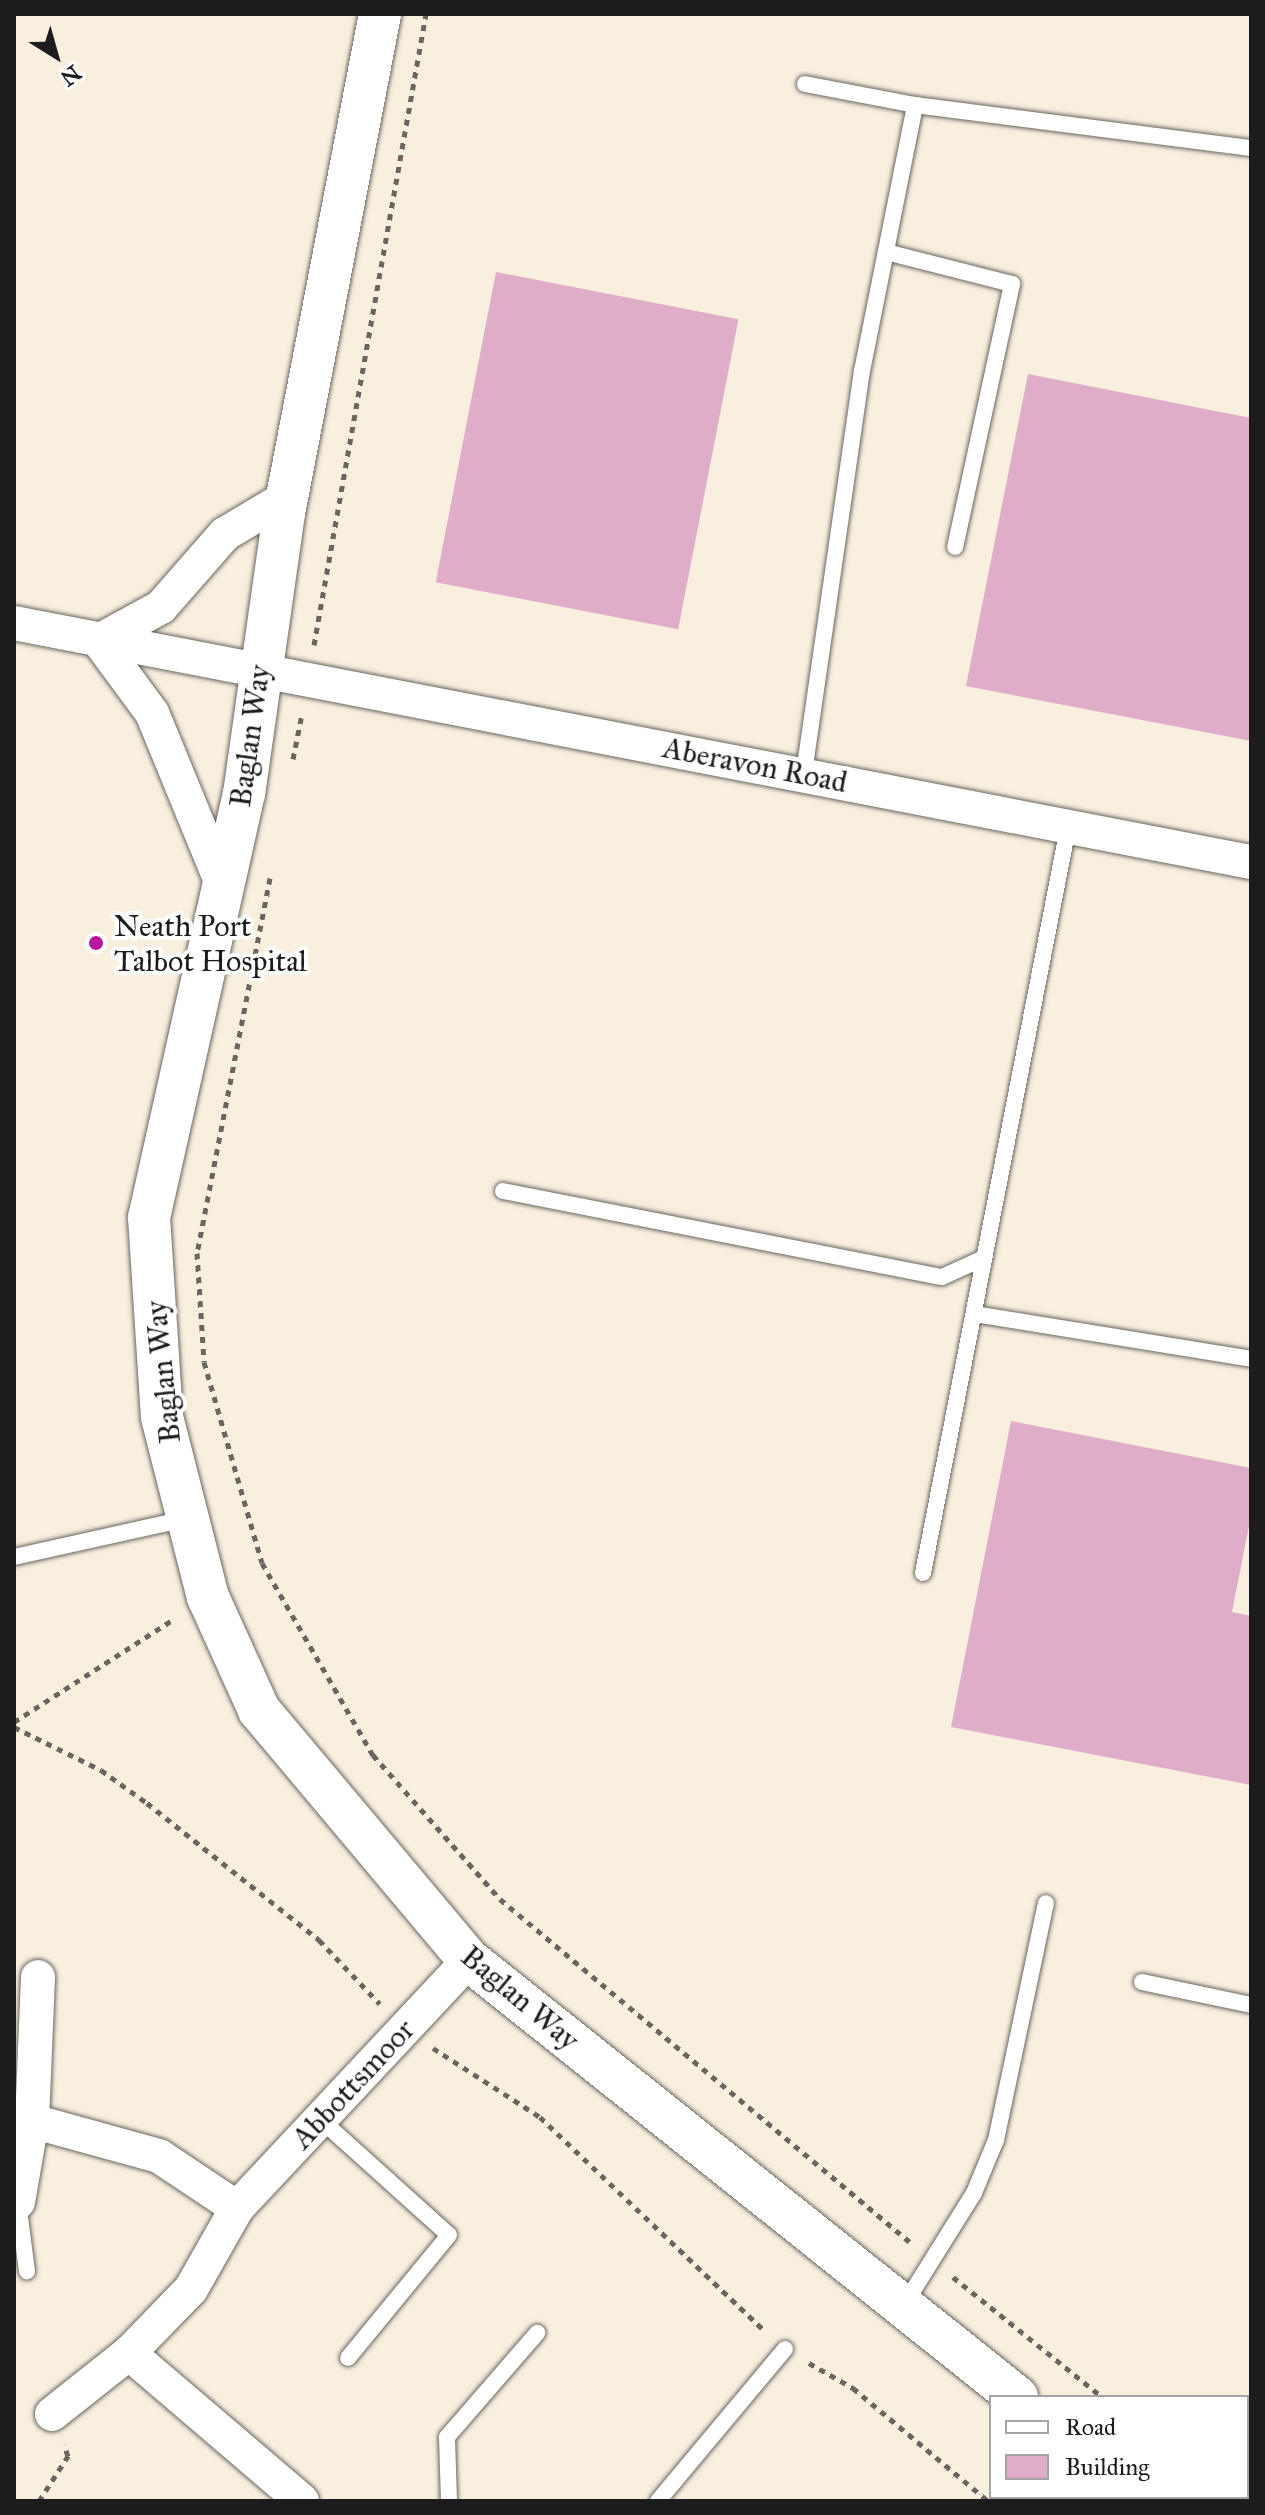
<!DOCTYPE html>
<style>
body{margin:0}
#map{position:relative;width:1265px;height:2515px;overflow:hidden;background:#f8efdf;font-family:"IM FELL Great Primer",serif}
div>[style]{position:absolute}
.building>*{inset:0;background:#e0adc8;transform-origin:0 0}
.path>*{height:5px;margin-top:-2.5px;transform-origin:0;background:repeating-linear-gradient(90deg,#696660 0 6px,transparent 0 12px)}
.roads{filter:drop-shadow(0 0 2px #696660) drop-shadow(0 0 2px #696660)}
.service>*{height:16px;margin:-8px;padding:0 8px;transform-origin:8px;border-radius:8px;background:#fff}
.minor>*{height:34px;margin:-17px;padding:0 17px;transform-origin:17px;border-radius:17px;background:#fff}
.tertiary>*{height:42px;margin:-21px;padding:0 21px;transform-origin:21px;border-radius:21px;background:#fff}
.dots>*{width:22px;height:22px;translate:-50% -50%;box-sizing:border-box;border:4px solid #fff;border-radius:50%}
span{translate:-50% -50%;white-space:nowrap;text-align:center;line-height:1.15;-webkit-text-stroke:8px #fff;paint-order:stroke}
.street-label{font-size:30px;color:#1c1c1c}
.poi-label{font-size:30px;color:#1c1c1c}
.left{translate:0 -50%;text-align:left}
.frame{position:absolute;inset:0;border:16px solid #1c1c1c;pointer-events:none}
.legend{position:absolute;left:989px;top:2395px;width:260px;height:104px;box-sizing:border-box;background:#fff;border:2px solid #a4a4a4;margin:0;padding:10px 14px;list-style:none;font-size:24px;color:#1c1c1c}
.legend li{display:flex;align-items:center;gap:16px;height:40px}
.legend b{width:40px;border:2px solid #a4a4a4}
.north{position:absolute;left:16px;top:16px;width:80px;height:80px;-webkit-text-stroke:6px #fff;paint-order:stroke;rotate:143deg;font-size:22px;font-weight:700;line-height:32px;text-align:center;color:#1c1c1c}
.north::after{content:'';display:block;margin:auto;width:28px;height:36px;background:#1c1c1c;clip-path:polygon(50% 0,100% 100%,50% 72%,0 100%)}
</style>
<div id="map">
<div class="building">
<div style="left:496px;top:272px;width:247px;height:316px;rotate:11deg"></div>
<div style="clip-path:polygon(1028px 374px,1251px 418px,1251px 741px,966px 686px)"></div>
<div style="clip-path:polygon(1011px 1421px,1251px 1468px,1251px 1516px,1232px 1612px,1251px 1616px,1251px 1785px,951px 1727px)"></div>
</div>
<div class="path">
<div style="left:314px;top:645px;width:641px;rotate:-79.94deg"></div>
<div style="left:293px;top:759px;width:46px;rotate:-78.7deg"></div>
<div style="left:270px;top:878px;width:382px;rotate:101deg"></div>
<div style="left:197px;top:1253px;width:109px;rotate:86.3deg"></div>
<div style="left:204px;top:1362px;width:209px;rotate:73.9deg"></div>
<div style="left:262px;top:1563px;width:222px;rotate:60deg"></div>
<div style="left:373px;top:1755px;width:192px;rotate:48.6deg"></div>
<div style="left:500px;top:1899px;width:536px;rotate:39.93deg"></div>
<div style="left:14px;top:1722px;width:190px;rotate:-32.8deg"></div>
<div style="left:14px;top:1727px;width:97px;rotate:26.3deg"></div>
<div style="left:101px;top:1770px;width:57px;rotate:35.7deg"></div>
<div style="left:147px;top:1803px;width:220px;rotate:38.5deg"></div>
<div style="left:319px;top:1940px;width:88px;rotate:46.4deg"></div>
<div style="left:433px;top:2048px;width:127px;rotate:32.8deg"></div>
<div style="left:540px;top:2117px;width:311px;rotate:43.6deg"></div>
<div style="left:953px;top:2277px;width:191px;rotate:38.8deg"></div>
<div style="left:809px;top:2363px;width:51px;rotate:29.6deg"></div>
<div style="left:853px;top:2388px;width:176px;rotate:39.9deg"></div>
<div style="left:1228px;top:2497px;width:6px;rotate:39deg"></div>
<div style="left:39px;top:2501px;width:54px;rotate:-57.2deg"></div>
<div style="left:68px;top:2456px;width:12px;rotate:-110deg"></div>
</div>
<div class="roads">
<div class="service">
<div style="left:805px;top:84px;width:112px;rotate:10.8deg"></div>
<div style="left:886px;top:252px;width:130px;rotate:14.3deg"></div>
<div style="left:1012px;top:284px;width:269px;rotate:102.2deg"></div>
<div style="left:804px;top:773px;width:406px;rotate:-81.8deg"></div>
<div style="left:862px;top:371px;width:271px;rotate:-78.7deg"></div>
<div style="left:915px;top:105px;width:339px;rotate:7.3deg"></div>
<div style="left:503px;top:1191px;width:447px;rotate:11.1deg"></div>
<div style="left:942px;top:1277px;width:46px;rotate:-24.3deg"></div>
<div style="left:974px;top:1314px;width:281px;rotate:9.2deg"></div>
<div style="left:14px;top:1557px;width:176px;rotate:-12.5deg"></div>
<div style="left:923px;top:1573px;width:759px;rotate:-78.99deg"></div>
<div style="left:1142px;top:1982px;width:111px;rotate:11.9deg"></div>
<div style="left:320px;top:2119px;width:173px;rotate:42deg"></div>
<div style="left:449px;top:2235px;width:159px;rotate:129.4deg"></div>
<div style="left:16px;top:2207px;width:5px;rotate:-68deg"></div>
<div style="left:18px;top:2202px;width:70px;rotate:82.6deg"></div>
<div style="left:904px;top:2305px;width:132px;rotate:-58deg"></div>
<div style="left:974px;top:2193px;width:57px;rotate:-67.5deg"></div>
<div style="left:996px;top:2140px;width:242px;rotate:-78.1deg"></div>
<div style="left:449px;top:2501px;width:64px;rotate:-91.8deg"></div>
<div style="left:447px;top:2437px;width:138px;rotate:-49.1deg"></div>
<div style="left:658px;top:2501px;width:198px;rotate:-50.1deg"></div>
</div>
<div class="minor">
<div style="left:14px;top:623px;width:1260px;rotate:10.94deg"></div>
<div style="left:223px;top:886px;width:187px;rotate:-112.3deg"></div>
<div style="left:152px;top:713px;width:89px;rotate:-126.4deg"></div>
<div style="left:99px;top:641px;width:71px;rotate:-28.7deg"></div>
<div style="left:161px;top:607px;width:97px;rotate:-48.8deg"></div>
<div style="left:225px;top:534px;width:72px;rotate:-30.8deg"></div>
<div style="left:32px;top:2121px;width:132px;rotate:15.4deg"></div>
<div style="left:159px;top:2156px;width:94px;rotate:33.7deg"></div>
<div style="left:18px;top:2202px;width:82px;rotate:-80.2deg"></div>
<div style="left:32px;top:2121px;width:144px;rotate:-87.6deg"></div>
<div style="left:52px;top:2414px;width:98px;rotate:-38.4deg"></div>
<div style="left:302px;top:2501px;width:228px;rotate:-139.5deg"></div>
<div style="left:129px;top:2353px;width:89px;rotate:-45.9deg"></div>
<div style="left:191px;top:2289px;width:93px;rotate:-60.4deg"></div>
<div style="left:237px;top:2208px;width:340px;rotate:-46.9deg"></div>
</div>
<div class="tertiary">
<div style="left:380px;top:14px;width:508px;rotate:100.89deg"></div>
<div style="left:284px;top:513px;width:283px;rotate:98.1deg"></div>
<div style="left:244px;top:793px;width:435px;rotate:102.6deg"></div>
<div style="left:149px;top:1217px;width:200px;rotate:86.3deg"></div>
<div style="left:162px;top:1417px;width:186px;rotate:75.7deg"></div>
<div style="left:208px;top:1597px;width:124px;rotate:65.7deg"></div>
<div style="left:259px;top:1710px;width:326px;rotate:50deg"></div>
<div style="left:469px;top:1960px;width:701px;rotate:38.57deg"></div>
<div style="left:1136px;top:2497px;width:6px;rotate:45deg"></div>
</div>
</div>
<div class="dots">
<div style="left:96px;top:943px;background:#b5179e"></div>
</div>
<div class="street-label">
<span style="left:250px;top:736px;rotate:-82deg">Baglan Way</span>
<span style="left:755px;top:765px;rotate:11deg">Aberavon Road</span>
<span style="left:163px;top:1372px;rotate:-96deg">Baglan Way</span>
<span style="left:520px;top:1998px;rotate:40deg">Baglan Way</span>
<span style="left:353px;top:2084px;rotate:-47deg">Abbottsmoor</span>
</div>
<div class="poi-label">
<span class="left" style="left:114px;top:943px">Neath Port<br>Talbot Hospital</span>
</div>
<div class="frame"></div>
<ul class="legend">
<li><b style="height:10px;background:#fff"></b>Road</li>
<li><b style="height:22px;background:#e0adc8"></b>Building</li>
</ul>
<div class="north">N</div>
</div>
